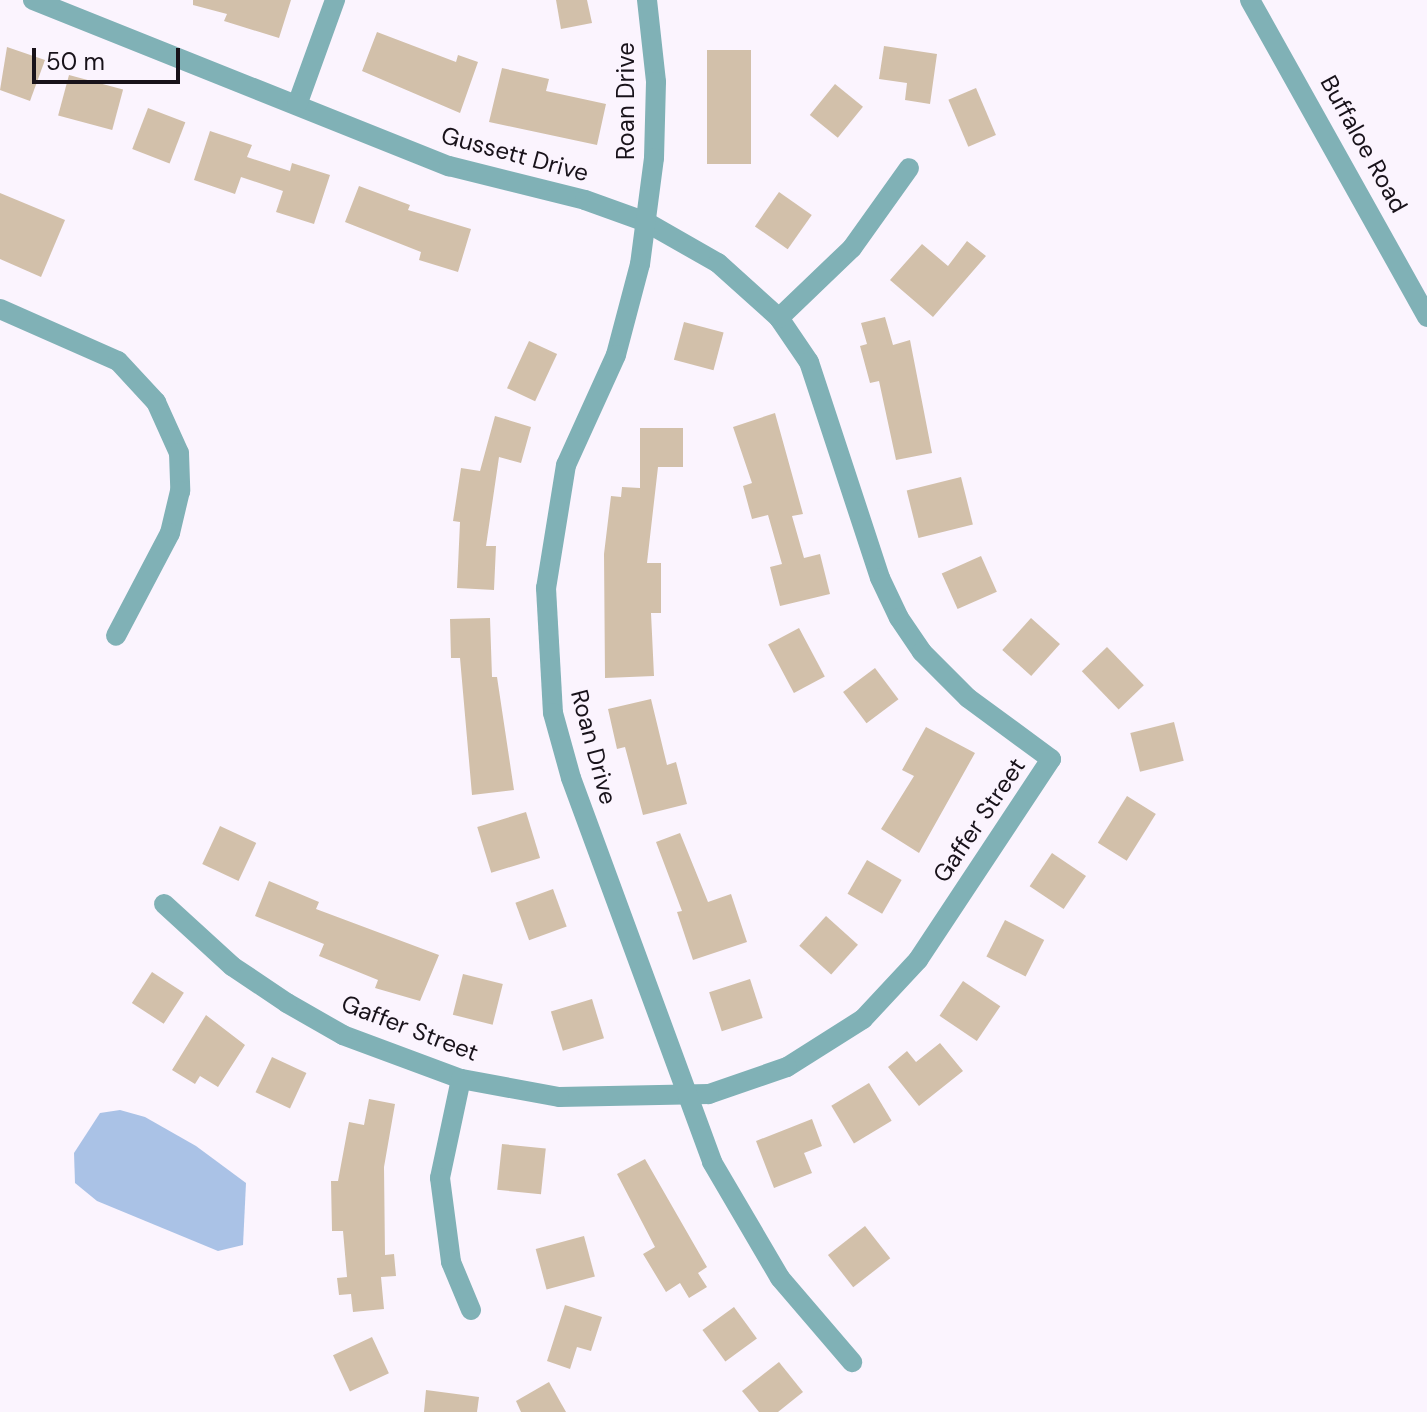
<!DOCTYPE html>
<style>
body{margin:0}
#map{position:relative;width:1427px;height:1412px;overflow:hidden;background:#fbf4fe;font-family:"DM Sans",sans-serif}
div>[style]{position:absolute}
.water>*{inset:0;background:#aac2e6}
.building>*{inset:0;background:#d2c0aa;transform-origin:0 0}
.minor>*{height:20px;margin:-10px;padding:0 10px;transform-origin:10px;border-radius:10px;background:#80b1b6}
span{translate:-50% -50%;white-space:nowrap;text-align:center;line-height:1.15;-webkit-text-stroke:6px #fbf4fe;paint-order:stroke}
.street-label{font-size:24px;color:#18121a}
.scale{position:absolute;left:32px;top:48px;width:148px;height:36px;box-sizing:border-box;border:4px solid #18121a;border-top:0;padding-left:10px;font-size:24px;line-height:28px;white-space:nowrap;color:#18121a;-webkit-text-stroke:6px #fbf4fe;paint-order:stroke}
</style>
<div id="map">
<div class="water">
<div style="clip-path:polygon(120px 1110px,145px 1117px,196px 1146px,246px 1183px,243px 1245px,218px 1251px,97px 1201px,75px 1183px,74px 1153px,100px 1113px)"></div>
</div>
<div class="building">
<div style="clip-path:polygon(193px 0,291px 0,279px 38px,224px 21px,227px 14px,193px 5px)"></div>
<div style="clip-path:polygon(556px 0,587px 0,592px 23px,561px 29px)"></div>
<div style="clip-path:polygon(377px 32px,456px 62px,458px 55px,478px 62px,460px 113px,362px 71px)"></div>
<div style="clip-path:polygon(884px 46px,937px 54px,930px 104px,905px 100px,907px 83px,879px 79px)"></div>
<div style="clip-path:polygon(7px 47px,45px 60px,30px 101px,0 90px)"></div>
<div style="left:707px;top:50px;width:44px;height:114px"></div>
<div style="clip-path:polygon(502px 68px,549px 79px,546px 91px,606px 104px,597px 145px,489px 122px)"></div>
<div style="left:69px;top:75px;width:56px;height:42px;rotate:15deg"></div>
<div style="left:835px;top:84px;width:36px;height:40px;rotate:39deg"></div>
<div style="left:976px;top:88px;width:51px;height:30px;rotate:67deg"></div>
<div style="left:148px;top:108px;width:40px;height:44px;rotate:21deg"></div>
<div style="clip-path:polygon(210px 131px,252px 145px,247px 157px,290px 171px,292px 163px,330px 175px,314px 224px,276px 212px,283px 191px,241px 177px,235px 194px,194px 180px)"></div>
<div style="clip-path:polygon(359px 186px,410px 205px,408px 210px,471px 229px,458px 272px,419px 260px,421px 252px,345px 222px)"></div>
<div style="left:779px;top:192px;width:40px;height:42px;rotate:35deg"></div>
<div style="clip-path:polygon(0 193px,65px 220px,41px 277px,0 259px)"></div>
<div style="clip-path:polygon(967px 241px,986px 256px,933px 317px,890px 280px,922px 244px,948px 266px)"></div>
<div style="clip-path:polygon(885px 317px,893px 345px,910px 340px,932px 453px,896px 460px,879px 381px,870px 383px,860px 346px,867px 344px,861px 323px)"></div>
<div style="left:684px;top:322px;width:41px;height:39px;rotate:15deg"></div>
<div style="left:529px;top:341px;width:31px;height:52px;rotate:25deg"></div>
<div style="clip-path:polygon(775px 413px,803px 514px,792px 516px,804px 558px,820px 554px,830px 594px,780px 606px,770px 567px,782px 564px,768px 515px,752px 519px,743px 486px,752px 483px,733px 427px)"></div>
<div style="clip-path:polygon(495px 416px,531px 427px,521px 463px,499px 457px,486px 546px,496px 546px,494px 590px,457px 588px,460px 522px,453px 521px,461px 468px,480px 471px)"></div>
<div style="clip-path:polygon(640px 428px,683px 428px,683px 467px,658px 467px,647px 563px,661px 563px,661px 613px,651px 613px,654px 676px,605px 678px,604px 554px,611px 496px,621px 497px,622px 487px,640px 488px)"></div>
<div style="left:961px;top:477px;width:49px;height:56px;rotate:76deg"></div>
<div style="left:981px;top:556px;width:39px;height:43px;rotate:66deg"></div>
<div style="clip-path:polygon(490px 618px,492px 677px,497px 677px,514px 790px,472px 795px,460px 658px,451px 658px,450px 619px)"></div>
<div style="left:1031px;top:618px;width:39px;height:43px;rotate:42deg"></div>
<div style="left:799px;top:628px;width:55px;height:35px;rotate:62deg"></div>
<div style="left:1107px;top:647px;width:53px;height:35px;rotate:46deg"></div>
<div style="left:875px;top:668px;width:39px;height:40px;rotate:53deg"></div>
<div style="clip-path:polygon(651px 699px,667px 765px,676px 762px,687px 804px,643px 815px,625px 747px,617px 749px,608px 709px)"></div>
<div style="left:1174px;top:722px;width:40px;height:45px;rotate:76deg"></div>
<div style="clip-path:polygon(926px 727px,975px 753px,919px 853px,881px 829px,914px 776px,902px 770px)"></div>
<div style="left:1127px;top:796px;width:34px;height:55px;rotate:32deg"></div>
<div style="left:526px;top:812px;width:48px;height:51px;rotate:73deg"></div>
<div style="left:220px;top:826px;width:40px;height:42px;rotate:25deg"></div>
<div style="clip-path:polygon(680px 833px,708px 902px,731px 894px,747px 942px,693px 960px,677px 912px,682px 911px,656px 842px)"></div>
<div style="left:1052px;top:853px;width:41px;height:40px;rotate:34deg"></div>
<div style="left:867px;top:860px;width:40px;height:39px;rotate:30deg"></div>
<div style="clip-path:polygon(269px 881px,319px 902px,316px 909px,439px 955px,420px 1001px,375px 988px,378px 980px,319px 956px,324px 944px,255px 916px)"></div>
<div style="left:553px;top:889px;width:40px;height:40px;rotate:70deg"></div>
<div style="left:826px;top:916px;width:43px;height:40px;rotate:42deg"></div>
<div style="left:1005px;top:920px;width:44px;height:41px;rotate:27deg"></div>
<div style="left:152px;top:972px;width:38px;height:37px;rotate:33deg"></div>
<div style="left:463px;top:974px;width:41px;height:42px;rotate:14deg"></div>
<div style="left:750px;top:979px;width:41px;height:43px;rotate:72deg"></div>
<div style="left:963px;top:981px;width:45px;height:42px;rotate:34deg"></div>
<div style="left:592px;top:999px;width:41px;height:43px;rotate:73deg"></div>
<div style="clip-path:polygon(206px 1015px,245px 1045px,218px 1087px,200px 1076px,195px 1084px,172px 1070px)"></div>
<div style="clip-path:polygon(940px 1043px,963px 1071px,919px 1106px,888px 1067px,907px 1051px,916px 1062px)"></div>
<div style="left:272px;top:1057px;width:38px;height:39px;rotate:25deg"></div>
<div style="left:869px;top:1083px;width:44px;height:44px;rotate:59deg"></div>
<div style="clip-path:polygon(369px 1099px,395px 1104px,384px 1167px,385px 1255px,394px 1254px,396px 1276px,381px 1277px,384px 1309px,353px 1312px,351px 1294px,339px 1295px,337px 1278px,347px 1277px,343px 1231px,332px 1231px,331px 1181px,338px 1181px,349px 1122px,364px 1125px)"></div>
<div style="clip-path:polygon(812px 1119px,822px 1146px,804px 1153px,812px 1173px,774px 1188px,756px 1141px)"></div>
<div style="left:502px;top:1144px;width:44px;height:46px;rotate:6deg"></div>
<div style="clip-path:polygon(645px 1159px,707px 1267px,698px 1273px,707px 1287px,689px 1298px,680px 1283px,666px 1292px,643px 1254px,655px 1247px,617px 1174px)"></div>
<div style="left:865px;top:1226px;width:41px;height:47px;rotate:52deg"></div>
<div style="left:584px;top:1236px;width:42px;height:50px;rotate:75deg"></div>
<div style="clip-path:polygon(565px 1305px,602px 1317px,591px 1351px,577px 1347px,570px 1369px,547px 1361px)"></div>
<div style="left:734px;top:1307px;width:39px;height:39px;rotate:54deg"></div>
<div style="left:372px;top:1337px;width:40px;height:43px;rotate:65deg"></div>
<div style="clip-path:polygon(779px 1362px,803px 1392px,778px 1412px,759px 1412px,742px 1391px)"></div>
<div style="clip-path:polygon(549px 1382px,566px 1412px,521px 1412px,516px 1401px)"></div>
<div style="clip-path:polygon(426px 1390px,479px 1397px,477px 1412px,424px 1412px)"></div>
</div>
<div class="minor">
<div style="left:33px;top:0;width:448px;rotate:21.8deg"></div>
<div style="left:449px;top:166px;width:140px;rotate:14deg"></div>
<div style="left:585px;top:200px;width:65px;rotate:19.8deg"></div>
<div style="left:646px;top:222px;width:83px;rotate:29.7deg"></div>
<div style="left:718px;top:263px;width:82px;rotate:42deg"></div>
<div style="left:779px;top:318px;width:53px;rotate:55.7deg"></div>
<div style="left:809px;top:362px;width:227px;rotate:71.8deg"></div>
<div style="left:880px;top:578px;width:44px;rotate:64.6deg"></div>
<div style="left:899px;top:618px;width:41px;rotate:55.9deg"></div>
<div style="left:922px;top:652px;width:65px;rotate:45deg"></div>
<div style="left:968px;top:698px;width:103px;rotate:36.3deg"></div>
<div style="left:1051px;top:759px;width:241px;rotate:123.5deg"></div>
<div style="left:918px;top:960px;width:81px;rotate:133deg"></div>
<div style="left:863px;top:1019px;width:90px;rotate:147.7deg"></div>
<div style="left:787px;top:1067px;width:83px;rotate:160.9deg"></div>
<div style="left:709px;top:1094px;width:150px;rotate:178.9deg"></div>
<div style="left:559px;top:1097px;width:100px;rotate:-169.6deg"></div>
<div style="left:461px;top:1079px;width:126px;rotate:-159.6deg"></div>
<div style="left:343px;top:1035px;width:64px;rotate:-150.3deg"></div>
<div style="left:287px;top:1003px;width:66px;rotate:-146.1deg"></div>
<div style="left:232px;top:966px;width:92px;rotate:-137.6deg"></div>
<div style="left:647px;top:0;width:82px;rotate:83.7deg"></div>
<div style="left:656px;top:82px;width:76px;rotate:91.5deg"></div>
<div style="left:654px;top:158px;width:107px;rotate:97.5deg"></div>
<div style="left:640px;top:264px;width:94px;rotate:104.8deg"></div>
<div style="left:616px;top:355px;width:121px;rotate:114.4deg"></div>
<div style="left:566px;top:465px;width:125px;rotate:99.2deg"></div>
<div style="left:546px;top:588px;width:125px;rotate:86.8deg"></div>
<div style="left:553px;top:713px;width:67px;rotate:74.5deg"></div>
<div style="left:571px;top:778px;width:409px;rotate:69.8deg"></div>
<div style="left:712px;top:1162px;width:134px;rotate:59.6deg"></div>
<div style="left:780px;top:1278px;width:111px;rotate:49.4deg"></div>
<div style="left:1250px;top:0;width:363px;rotate:60.8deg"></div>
<div style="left:297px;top:105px;width:112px;rotate:-70.1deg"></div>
<div style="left:0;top:309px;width:129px;rotate:23.8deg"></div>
<div style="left:118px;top:361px;width:56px;rotate:47.2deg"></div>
<div style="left:156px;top:402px;width:56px;rotate:65.7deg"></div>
<div style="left:179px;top:453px;width:38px;rotate:88deg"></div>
<div style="left:180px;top:491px;width:43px;rotate:103.4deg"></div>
<div style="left:170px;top:533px;width:116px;rotate:117.7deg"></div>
<div style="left:779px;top:318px;width:101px;rotate:-43.8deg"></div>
<div style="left:852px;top:248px;width:98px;rotate:-54.5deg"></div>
<div style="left:461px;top:1079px;width:101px;rotate:102deg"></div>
<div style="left:440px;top:1178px;width:85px;rotate:82.5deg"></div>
<div style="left:451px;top:1262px;width:52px;rotate:67.4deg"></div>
</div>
<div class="street-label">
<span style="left:626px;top:101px;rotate:-90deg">Roan Drive</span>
<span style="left:1364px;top:144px;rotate:61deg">Buffaloe Road</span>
<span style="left:515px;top:154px;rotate:15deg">Gussett Drive</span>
<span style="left:594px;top:747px;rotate:75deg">Roan Drive</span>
<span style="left:979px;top:820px;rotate:-56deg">Gaffer Street</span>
<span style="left:410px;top:1028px;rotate:21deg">Gaffer Street</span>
</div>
<div class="scale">50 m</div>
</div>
